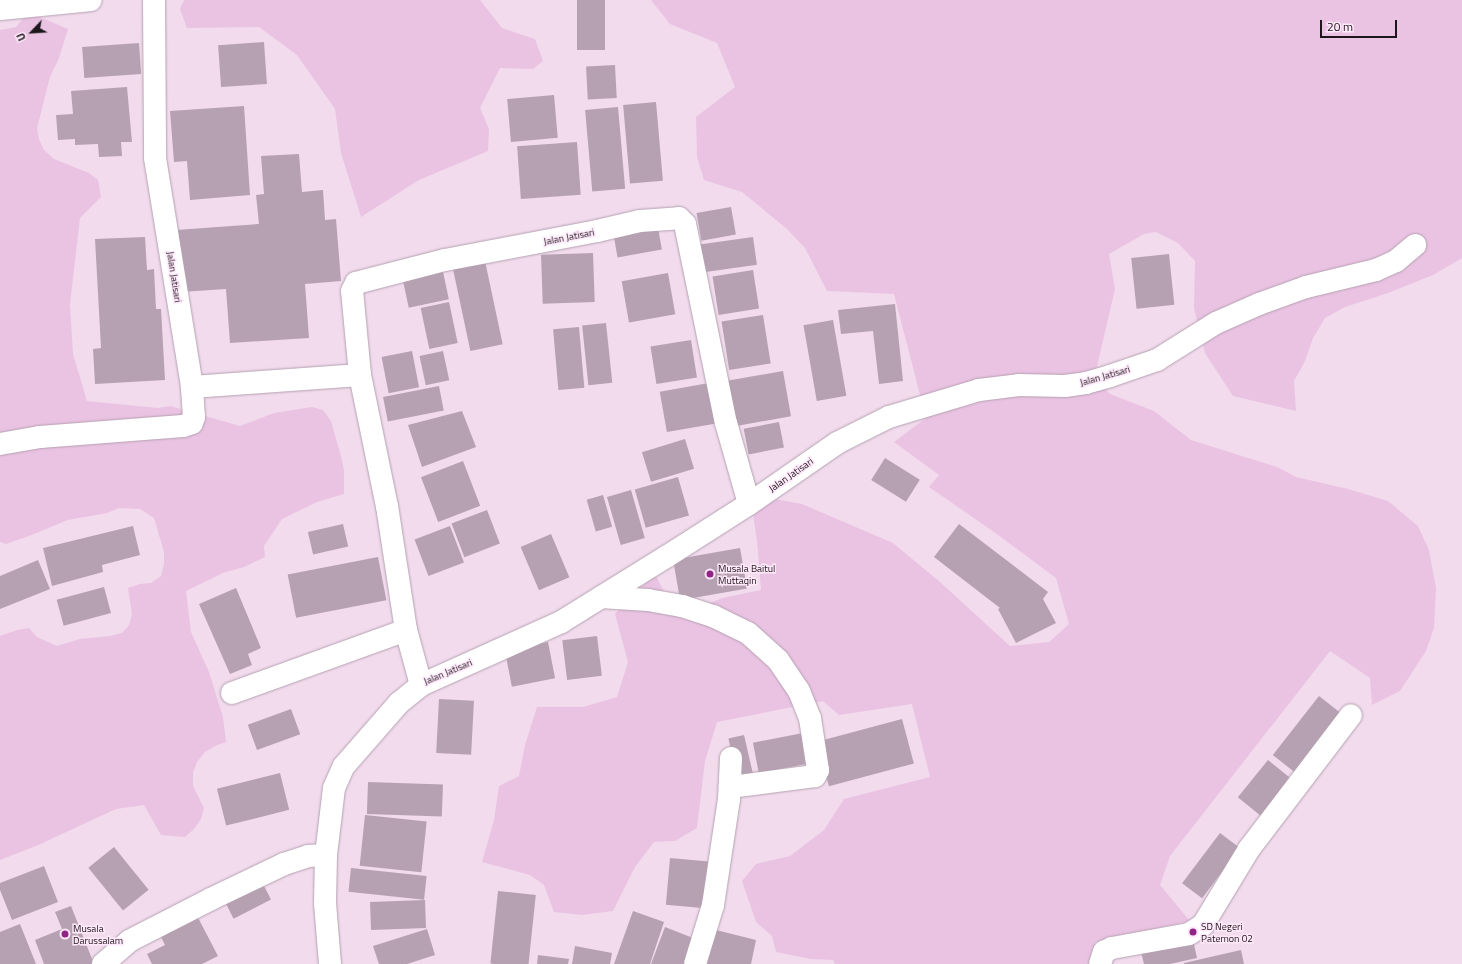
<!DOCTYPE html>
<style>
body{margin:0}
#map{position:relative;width:1462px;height:964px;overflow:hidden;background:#f1dbed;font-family:"Titillium Web",sans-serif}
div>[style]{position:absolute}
.green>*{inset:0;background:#eac3e3}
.building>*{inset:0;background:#b6a1b2;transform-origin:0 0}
.roads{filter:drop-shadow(0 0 1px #b5a1b1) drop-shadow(0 0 1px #b5a1b1)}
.minor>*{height:22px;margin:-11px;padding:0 11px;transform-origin:11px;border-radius:11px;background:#fff}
.dots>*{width:11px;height:11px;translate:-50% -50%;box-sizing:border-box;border:2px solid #fee8fa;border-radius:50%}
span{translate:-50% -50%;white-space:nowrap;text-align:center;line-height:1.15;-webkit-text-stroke:3px #fee8fa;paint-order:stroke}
.street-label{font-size:10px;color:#1d161c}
.poi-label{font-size:10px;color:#1d161c}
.left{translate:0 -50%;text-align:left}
.north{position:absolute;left:12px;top:12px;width:40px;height:40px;-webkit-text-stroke:3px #fee8fa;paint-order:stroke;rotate:245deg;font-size:11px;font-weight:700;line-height:16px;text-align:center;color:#1d161c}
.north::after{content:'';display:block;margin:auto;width:14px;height:18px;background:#1d161c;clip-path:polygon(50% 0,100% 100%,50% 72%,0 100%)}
.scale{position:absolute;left:1320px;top:20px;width:77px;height:18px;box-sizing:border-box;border:2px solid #1d161c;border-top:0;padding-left:5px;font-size:12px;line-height:14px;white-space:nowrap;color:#1d161c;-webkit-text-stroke:3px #fee8fa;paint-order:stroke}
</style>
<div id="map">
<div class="green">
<div style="clip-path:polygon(184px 0,480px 0,502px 28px,535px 39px,543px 61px,533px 69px,500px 68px,480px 108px,489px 129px,488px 151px,419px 180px,361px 217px,341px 153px,335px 109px,297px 55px,259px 27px,187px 28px,180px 9px)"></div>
<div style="clip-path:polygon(651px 0,1462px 0,1462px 258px,1433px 275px,1388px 293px,1345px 307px,1325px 318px,1313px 338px,1305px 361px,1294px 381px,1296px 411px,1233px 396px,1205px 353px,1194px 308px,1195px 261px,1178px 243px,1156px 232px,1144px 234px,1109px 254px,1115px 289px,1094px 379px,1110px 394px,1154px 411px,1191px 440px,1277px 467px,1296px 477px,1348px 489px,1388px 501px,1418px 526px,1429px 550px,1436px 588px,1434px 628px,1426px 651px,1400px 691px,1372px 705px,1370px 678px,1330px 651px,1170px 856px,1160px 885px,1190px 921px,1095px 942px,1093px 964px,835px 964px,833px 960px,811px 959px,776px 952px,772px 936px,756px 922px,742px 881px,756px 864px,790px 856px,824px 830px,844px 799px,930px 777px,912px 704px,839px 715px,823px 701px,717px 722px,705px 761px,697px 828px,675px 841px,654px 842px,635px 867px,613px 911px,582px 915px,554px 912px,544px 885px,530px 875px,482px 862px,494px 820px,499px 786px,519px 776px,525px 745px,537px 707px,583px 707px,617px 697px,628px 662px,615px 614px,655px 574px,677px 617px,722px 598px,761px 590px,757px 541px,752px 508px,775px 499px,802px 504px,893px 543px,940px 582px,1010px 646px,1049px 642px,1069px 624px,1056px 578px,994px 532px,929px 487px,939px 475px,894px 442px,926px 418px,894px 294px,827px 291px,805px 248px,787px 229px,742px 192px,704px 180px,697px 157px,696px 117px,735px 87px,717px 43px,670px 24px)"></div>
<div style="clip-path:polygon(28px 12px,68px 29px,59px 58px,50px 77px,37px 128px,39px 139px,44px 150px,54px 159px,89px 173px,98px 180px,101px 197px,80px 218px,70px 304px,73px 354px,87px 401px,158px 408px,170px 406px,240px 426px,274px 413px,312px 407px,323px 410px,331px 421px,341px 456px,344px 470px,344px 494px,317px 502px,282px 519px,264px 546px,265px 557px,244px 567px,223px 573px,186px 591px,191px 632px,209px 672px,223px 717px,226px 742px,215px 746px,205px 752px,197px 762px,193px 773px,193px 786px,204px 808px,201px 819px,194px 829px,185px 837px,161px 835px,144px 805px,116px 809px,36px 846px,0 860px,0 636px,17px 630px,29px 628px,37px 637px,57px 646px,80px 639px,110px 636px,122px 633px,129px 625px,132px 614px,128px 588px,140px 584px,151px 583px,161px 576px,164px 564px,164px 552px,154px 518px,140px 509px,119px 508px,107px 513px,68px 520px,29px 536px,6px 544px,0 542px,0 30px,16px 27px)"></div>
</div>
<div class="building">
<div style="left:577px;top:0;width:28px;height:50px"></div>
<div style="left:264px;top:42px;width:42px;height:46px;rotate:86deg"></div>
<div style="left:139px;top:43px;width:31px;height:57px;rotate:86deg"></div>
<div style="left:615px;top:65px;width:33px;height:29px;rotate:87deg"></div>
<div style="clip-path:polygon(127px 87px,132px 142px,121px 142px,122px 156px,99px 157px,98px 144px,75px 145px,75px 139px,58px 140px,56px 115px,73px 114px,71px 91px)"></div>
<div style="left:554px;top:95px;width:43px;height:47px;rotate:85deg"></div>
<div style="left:656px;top:102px;width:79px;height:33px;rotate:85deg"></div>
<div style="clip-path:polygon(244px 106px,250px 195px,190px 200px,187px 161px,174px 162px,170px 111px)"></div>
<div style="left:618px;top:107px;width:82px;height:33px;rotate:85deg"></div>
<div style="left:577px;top:142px;width:53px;height:60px;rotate:86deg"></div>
<div style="clip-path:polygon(299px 154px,302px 192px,323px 190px,325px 220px,336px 219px,341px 281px,305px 284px,309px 338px,230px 343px,226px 289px,181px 292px,176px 230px,259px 224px,256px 195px,264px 194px,261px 156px)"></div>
<div style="left:731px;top:207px;width:28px;height:35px;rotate:80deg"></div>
<div style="left:657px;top:222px;width:28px;height:45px;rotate:80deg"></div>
<div style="clip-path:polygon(145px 237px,147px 270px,154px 269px,156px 309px,161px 309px,165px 380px,95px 384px,93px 349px,101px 348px,95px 239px)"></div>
<div style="left:753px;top:237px;width:28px;height:61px;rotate:82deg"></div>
<div style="left:593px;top:253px;width:49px;height:52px;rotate:88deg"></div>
<div style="left:1169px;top:254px;width:51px;height:38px;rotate:84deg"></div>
<div style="left:485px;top:261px;width:85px;height:33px;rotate:78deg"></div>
<div style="left:442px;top:267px;width:33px;height:41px;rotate:78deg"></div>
<div style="left:753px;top:270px;width:39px;height:41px;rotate:81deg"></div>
<div style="left:668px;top:273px;width:42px;height:47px;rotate:80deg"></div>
<div style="left:449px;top:302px;width:42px;height:29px;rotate:78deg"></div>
<div style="clip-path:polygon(895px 304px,903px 381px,879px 384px,873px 331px,841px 334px,838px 310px)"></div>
<div style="left:763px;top:315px;width:49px;height:42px;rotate:81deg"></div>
<div style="left:833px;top:320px;width:77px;height:30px;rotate:80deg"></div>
<div style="left:606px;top:323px;width:60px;height:24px;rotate:84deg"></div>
<div style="left:579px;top:327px;width:61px;height:26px;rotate:85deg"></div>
<div style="left:691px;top:340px;width:38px;height:41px;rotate:81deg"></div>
<div style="left:412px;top:351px;width:37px;height:31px;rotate:79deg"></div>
<div style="left:443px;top:351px;width:30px;height:24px;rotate:78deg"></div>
<div style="left:783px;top:371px;width:46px;height:61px;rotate:80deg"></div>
<div style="left:709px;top:383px;width:41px;height:50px;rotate:80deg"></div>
<div style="left:439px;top:386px;width:25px;height:57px;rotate:79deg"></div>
<div style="clip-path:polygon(462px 411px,476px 447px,422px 467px,408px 425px)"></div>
<div style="left:779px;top:422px;width:26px;height:36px;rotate:79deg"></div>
<div style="left:685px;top:439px;width:31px;height:45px;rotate:73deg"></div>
<div style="left:885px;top:458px;width:41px;height:26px;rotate:32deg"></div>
<div style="left:463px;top:461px;width:48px;height:45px;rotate:69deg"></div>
<div style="left:678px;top:477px;width:40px;height:45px;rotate:74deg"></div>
<div style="left:631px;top:490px;width:50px;height:25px;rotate:74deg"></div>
<div style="left:603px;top:495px;width:33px;height:17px;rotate:74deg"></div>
<div style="left:487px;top:510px;width:36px;height:38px;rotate:69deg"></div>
<div style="left:343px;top:524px;width:23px;height:36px;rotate:77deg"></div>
<div style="clip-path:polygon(959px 524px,1048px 592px,1043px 599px,1056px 623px,1016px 643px,998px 609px,1000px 608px,934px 557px)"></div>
<div style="clip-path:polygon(133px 526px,140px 555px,102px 565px,103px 572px,52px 586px,43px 548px)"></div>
<div style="left:450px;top:526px;width:39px;height:38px;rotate:69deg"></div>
<div style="left:551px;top:534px;width:47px;height:33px;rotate:67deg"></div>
<div style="left:740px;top:548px;width:41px;height:68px;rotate:80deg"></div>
<div style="left:378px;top:557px;width:44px;height:92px;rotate:79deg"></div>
<div style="clip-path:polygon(38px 560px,50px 589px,0 609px,0 576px)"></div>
<div style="left:104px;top:587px;width:27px;height:49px;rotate:75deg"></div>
<div style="clip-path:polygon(236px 588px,261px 648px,248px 654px,252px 665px,230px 674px,199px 604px)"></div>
<div style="left:597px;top:636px;width:40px;height:35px;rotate:83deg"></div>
<div style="left:548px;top:642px;width:37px;height:44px;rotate:79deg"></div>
<div style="left:1319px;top:696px;width:34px;height:75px;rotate:38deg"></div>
<div style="left:439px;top:699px;width:35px;height:54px;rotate:3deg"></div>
<div style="left:291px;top:709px;width:27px;height:46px;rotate:70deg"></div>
<div style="left:902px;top:719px;width:46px;height:88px;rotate:75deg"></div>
<div style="left:803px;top:733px;width:31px;height:51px;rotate:79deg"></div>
<div style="left:744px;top:735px;width:39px;height:16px;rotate:77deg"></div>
<div style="left:1268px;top:760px;width:35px;height:48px;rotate:39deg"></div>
<div style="left:280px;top:773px;width:38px;height:65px;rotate:76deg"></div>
<div style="left:368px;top:782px;width:75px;height:32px;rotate:2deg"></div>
<div style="left:365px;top:815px;width:62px;height:51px;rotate:6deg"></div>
<div style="left:1220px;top:833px;width:25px;height:63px;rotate:37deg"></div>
<div style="left:114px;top:847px;width:55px;height:33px;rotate:51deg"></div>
<div style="left:670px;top:858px;width:42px;height:47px;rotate:5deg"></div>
<div style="clip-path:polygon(44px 866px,58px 902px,12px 920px,0 890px,0 883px)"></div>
<div style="left:351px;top:868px;width:76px;height:24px;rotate:6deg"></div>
<div style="left:261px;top:880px;width:22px;height:42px;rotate:63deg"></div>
<div style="left:498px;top:891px;width:38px;height:73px;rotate:6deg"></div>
<div style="left:425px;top:900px;width:28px;height:55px;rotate:88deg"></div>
<div style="clip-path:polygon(71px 906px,94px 964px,44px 964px,35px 940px,62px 929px,55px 912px)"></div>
<div style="clip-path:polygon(194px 910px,218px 956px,202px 964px,152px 964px,147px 954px,165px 945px,157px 929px)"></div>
<div style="clip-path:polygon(633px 911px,664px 922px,650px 964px,614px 964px)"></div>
<div style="clip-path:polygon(20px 924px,36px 964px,0 964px,0 932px)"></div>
<div style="clip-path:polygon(665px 927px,698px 940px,689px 964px,651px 964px)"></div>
<div style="clip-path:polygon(427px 929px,435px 955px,407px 964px,379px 964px,373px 946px)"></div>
<div style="clip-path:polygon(712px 929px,756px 940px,751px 964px,707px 964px)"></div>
<div style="clip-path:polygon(1193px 940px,1197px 958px,1170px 964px,1144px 964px,1141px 952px)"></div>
<div style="clip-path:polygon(575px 946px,612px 953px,610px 964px,572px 964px)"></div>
<div style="clip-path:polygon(1241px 950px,1244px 964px,1184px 964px,1184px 963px)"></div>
<div style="clip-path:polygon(538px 955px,569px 959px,568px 964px,537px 964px)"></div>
</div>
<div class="roads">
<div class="minor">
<div style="left:154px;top:0;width:158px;rotate:89.6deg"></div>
<div style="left:155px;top:158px;width:232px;rotate:80.8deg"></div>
<div style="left:192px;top:387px;width:168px;rotate:-4.1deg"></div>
<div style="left:360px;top:375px;width:134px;rotate:78.4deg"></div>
<div style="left:387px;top:506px;width:125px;rotate:81.3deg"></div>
<div style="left:406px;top:630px;width:57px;rotate:74.7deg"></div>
<div style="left:0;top:9px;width:91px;rotate:-5.6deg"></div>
<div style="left:360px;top:375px;width:84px;rotate:-95.4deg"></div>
<div style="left:352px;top:291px;width:9px;rotate:-63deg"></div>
<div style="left:356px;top:283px;width:92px;rotate:-14.5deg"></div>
<div style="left:445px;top:260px;width:155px;rotate:-10.8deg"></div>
<div style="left:597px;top:231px;width:44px;rotate:-13.1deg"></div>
<div style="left:640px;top:221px;width:39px;rotate:-4deg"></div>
<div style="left:679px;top:218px;width:8px;rotate:45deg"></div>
<div style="left:685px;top:224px;width:203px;rotate:78.4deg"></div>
<div style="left:726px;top:423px;width:84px;rotate:74.1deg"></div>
<div style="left:0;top:444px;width:41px;rotate:-9.9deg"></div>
<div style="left:40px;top:437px;width:143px;rotate:-4.4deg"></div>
<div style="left:183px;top:426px;width:9px;rotate:-18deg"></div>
<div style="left:192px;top:423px;width:6px;rotate:-72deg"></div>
<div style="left:194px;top:417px;width:30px;rotate:-94deg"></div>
<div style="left:601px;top:597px;width:47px;rotate:3.7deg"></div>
<div style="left:648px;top:600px;width:35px;rotate:10deg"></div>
<div style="left:682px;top:606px;width:33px;rotate:18deg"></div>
<div style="left:713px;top:616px;width:39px;rotate:26deg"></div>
<div style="left:748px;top:633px;width:40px;rotate:42deg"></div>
<div style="left:778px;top:660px;width:37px;rotate:56deg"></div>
<div style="left:799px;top:691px;width:29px;rotate:68deg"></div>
<div style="left:810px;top:718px;width:53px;rotate:81.3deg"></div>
<div style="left:818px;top:770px;width:7px;rotate:117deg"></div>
<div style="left:815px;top:776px;width:86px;rotate:172.6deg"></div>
<div style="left:232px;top:693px;width:185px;rotate:-19.9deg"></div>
<div style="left:103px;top:964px;width:35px;rotate:-41deg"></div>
<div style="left:129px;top:941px;width:92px;rotate:-27.1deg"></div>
<div style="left:211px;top:899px;width:81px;rotate:-25.6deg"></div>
<div style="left:284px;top:864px;width:25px;rotate:-18deg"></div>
<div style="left:308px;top:856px;width:18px;rotate:-3deg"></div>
<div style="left:330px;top:964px;width:61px;rotate:-94.7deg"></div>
<div style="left:325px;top:903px;width:48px;rotate:-88.8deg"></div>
<div style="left:326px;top:855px;width:67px;rotate:-83.2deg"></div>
<div style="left:334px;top:788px;width:24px;rotate:-66deg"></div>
<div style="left:344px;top:766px;width:84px;rotate:-48.9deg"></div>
<div style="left:399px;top:703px;width:28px;rotate:-39deg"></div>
<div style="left:421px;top:685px;width:154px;rotate:-24.2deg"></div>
<div style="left:561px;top:622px;width:123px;rotate:-31.8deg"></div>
<div style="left:666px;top:557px;width:98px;rotate:-32.6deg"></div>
<div style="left:749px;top:504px;width:107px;rotate:-34.7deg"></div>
<div style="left:837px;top:443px;width:58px;rotate:-26.6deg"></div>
<div style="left:889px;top:417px;width:94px;rotate:-16.7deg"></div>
<div style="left:979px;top:390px;width:40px;rotate:-7.1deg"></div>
<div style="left:1019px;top:385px;width:46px;rotate:1.2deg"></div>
<div style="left:1065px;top:386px;width:21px;rotate:-8deg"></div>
<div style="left:1086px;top:383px;width:25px;rotate:-16deg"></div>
<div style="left:1110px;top:376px;width:50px;rotate:-18.8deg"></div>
<div style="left:1157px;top:360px;width:70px;rotate:-32.1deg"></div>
<div style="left:1216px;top:323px;width:47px;rotate:-23.8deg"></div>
<div style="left:1259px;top:304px;width:50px;rotate:-19.9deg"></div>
<div style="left:1306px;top:287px;width:72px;rotate:-13.7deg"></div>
<div style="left:1376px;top:270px;width:22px;rotate:-24deg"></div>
<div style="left:1396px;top:261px;width:25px;rotate:-40deg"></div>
<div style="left:695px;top:964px;width:62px;rotate:-73deg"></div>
<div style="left:713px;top:905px;width:107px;rotate:-81.4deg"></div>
<div style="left:729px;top:799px;width:41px;rotate:-87.2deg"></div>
<div style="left:1100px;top:964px;width:13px;rotate:-72deg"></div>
<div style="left:1104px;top:952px;width:9px;rotate:-27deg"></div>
<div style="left:1112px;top:948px;width:78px;rotate:-10.3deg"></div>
<div style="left:1189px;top:934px;width:17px;rotate:-33deg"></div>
<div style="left:1203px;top:925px;width:89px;rotate:-58.8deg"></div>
<div style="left:1249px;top:849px;width:168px;rotate:-52.7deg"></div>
</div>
</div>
<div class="dots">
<div style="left:710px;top:574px;background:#912486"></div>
<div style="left:1193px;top:932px;background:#912486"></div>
<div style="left:65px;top:934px;background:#912486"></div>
</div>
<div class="street-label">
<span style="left:569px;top:237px;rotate:-11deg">Jalan Jatisari</span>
<span style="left:174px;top:277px;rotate:81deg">Jalan Jatisari</span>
<span style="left:1105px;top:376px;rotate:-16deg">Jalan Jatisari</span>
<span style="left:791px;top:475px;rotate:-35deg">Jalan Jatisari</span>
<span style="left:448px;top:672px;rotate:-23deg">Jalan Jatisari</span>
</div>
<div class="poi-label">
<span class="left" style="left:718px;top:574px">Musala Baitul<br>Muttaqin</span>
<span class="left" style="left:1201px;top:932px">SD Negeri<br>Patemon 02</span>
<span class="left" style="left:73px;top:934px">Musala<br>Darussalam</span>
</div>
<div class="north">U</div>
<div class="scale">20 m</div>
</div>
